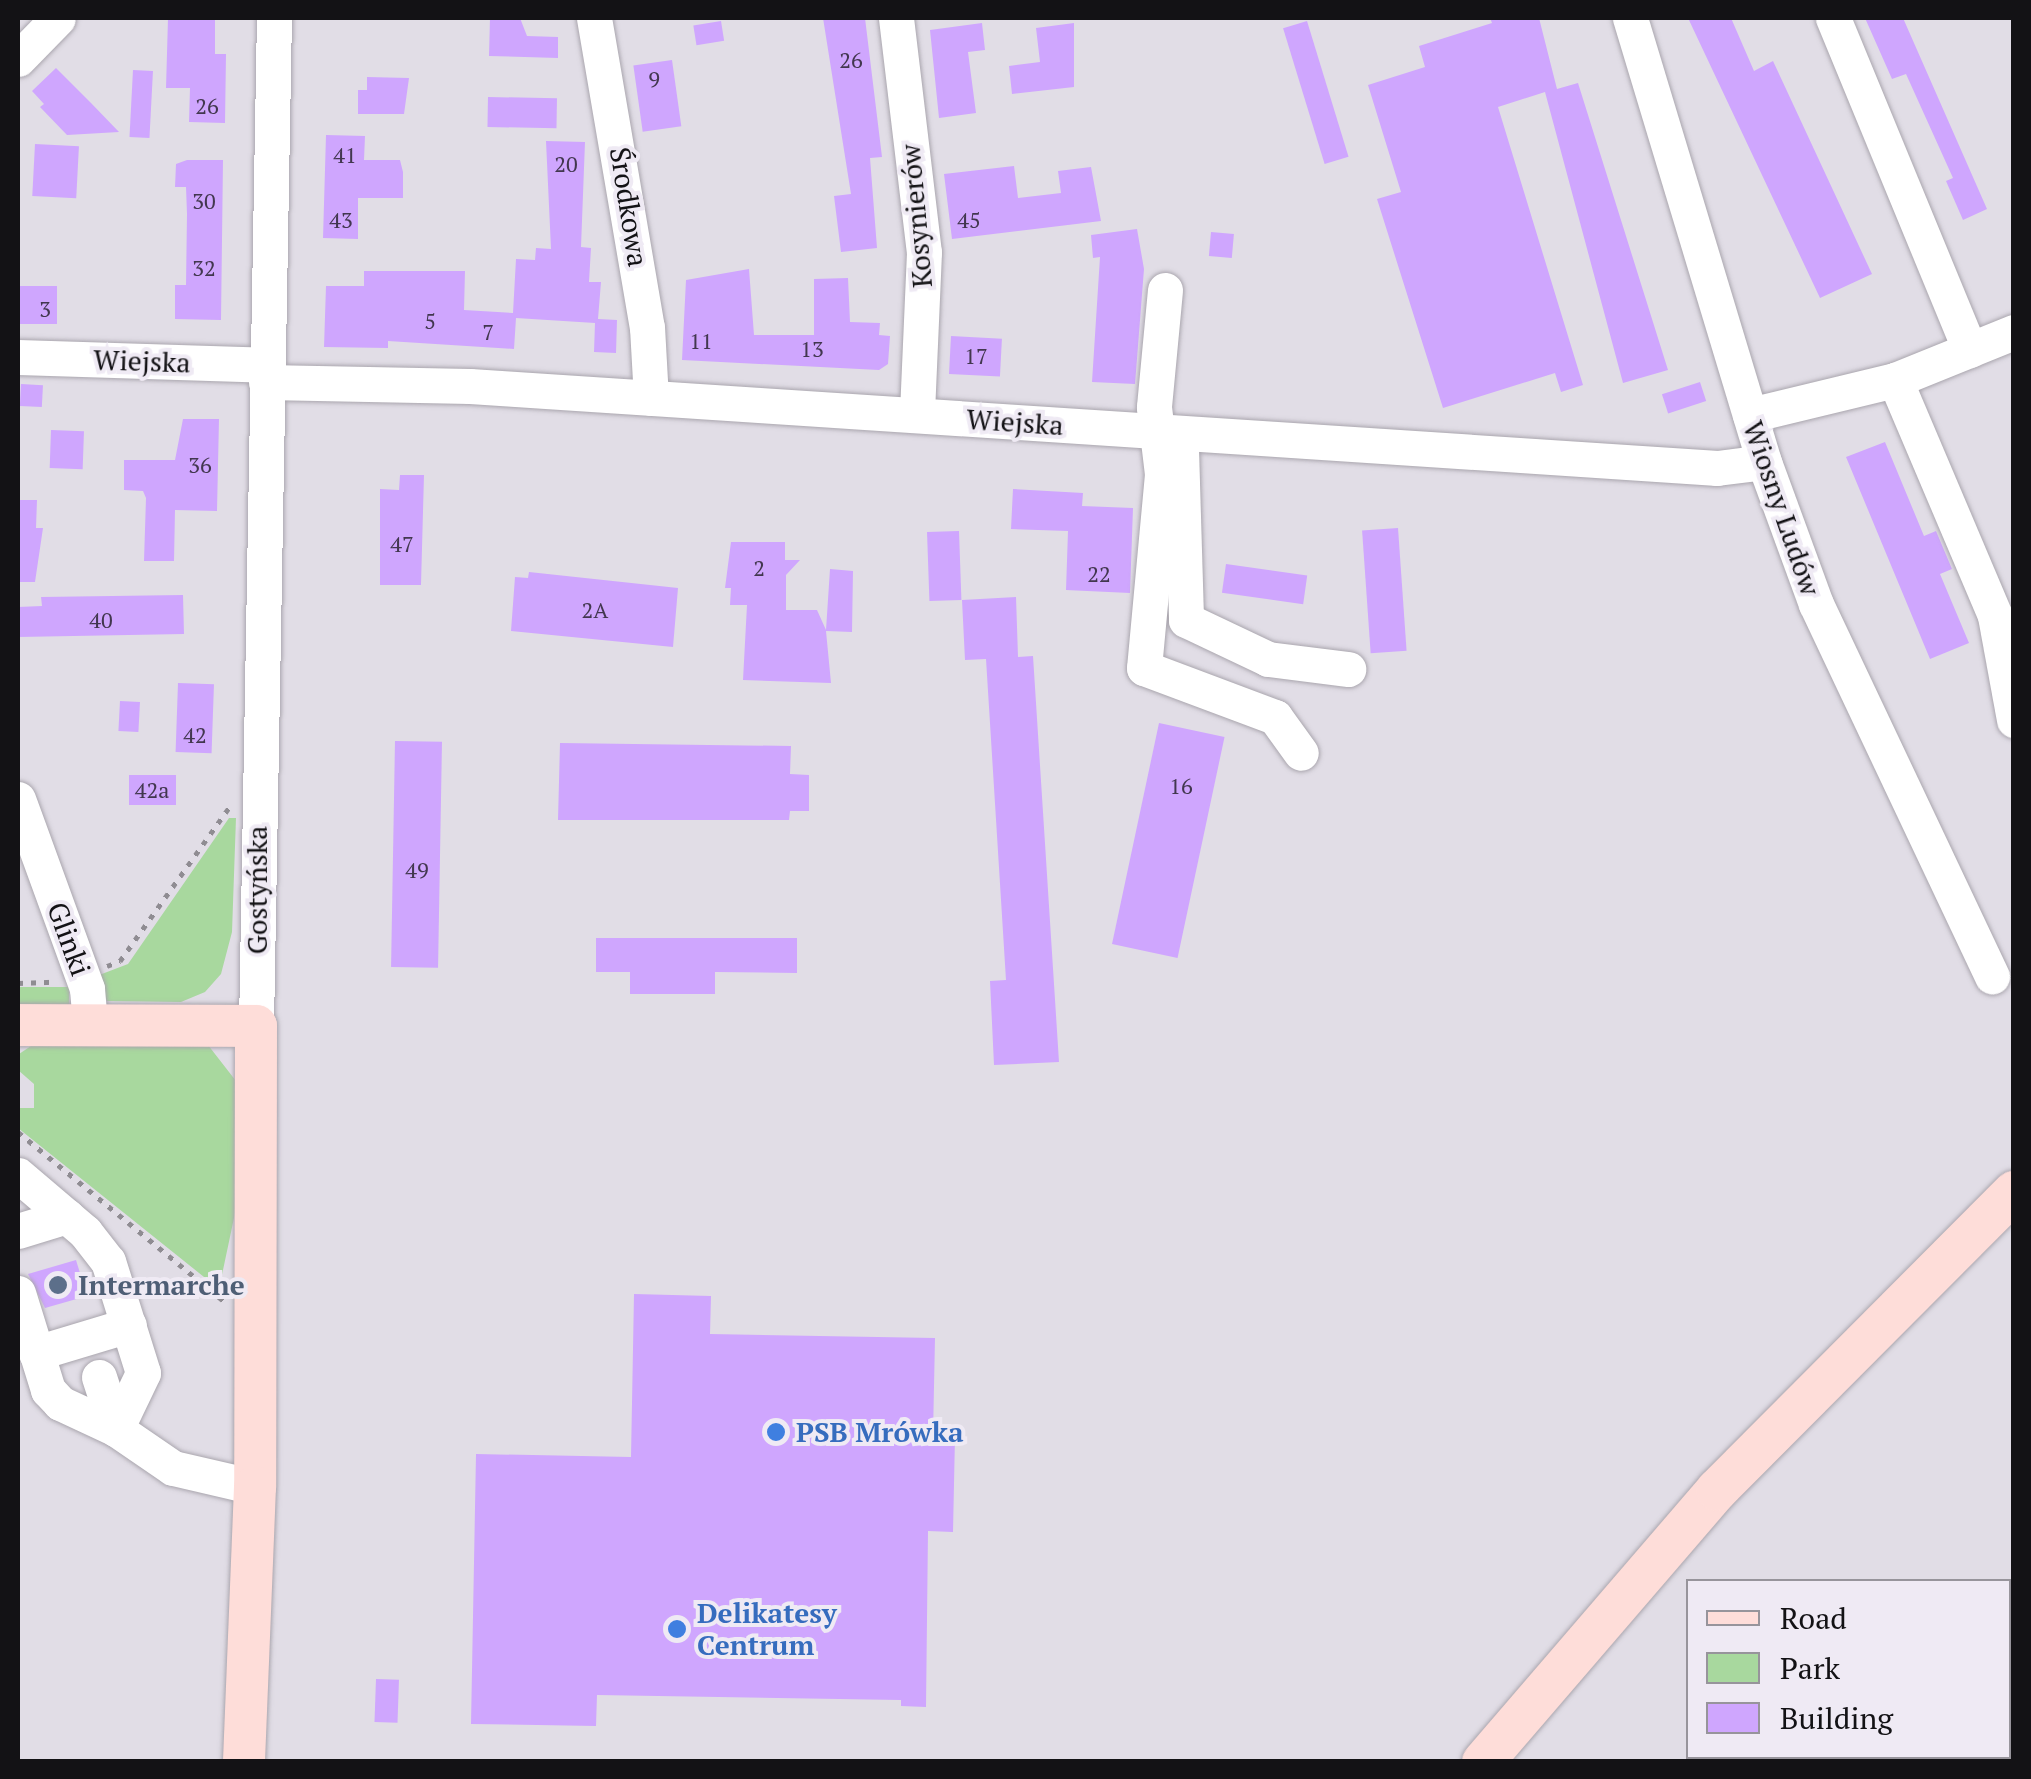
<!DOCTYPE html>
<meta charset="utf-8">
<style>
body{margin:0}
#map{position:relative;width:2031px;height:1779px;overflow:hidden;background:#e1dde6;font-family:"PT Serif",serif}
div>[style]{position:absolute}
.green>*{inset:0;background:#a8d89e;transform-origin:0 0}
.building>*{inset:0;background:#cfa6fe;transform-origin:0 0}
.path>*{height:5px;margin-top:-2.5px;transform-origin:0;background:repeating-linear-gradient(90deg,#8f8c92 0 5px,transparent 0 13px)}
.roads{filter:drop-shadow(0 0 2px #aaa6ae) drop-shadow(0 0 2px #aaa6ae)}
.minor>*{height:35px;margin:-17.5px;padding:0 17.5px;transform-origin:17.5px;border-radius:17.5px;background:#fff}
.major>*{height:42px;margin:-21px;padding:0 21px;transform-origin:21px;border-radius:21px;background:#feddd9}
.dots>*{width:28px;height:28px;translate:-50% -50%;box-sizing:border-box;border:5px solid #efeaf4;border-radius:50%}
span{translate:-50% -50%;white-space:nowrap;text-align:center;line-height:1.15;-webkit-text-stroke:8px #efeaf4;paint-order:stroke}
.number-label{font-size:22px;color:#42374f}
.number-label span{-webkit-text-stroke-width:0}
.street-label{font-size:28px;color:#131215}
.service-label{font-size:28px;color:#4e5e75;font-weight:700}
.left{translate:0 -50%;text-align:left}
.shop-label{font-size:28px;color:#366cbe;font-weight:700}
.frame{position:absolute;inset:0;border:20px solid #131215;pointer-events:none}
.legend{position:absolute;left:1686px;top:1579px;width:325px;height:180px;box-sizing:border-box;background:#efeaf4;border:2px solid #97949b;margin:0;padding:12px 18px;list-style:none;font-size:30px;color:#131215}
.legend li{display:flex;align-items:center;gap:20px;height:50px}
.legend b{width:50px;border:2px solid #97949b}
</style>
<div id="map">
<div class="green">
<div style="clip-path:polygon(229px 818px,236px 818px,232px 932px,221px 974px,205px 992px,181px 1002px,107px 1001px,94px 977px,128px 964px)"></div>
<div style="left:18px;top:987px;width:51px;height:19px"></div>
<div style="clip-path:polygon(208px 1045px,236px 1081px,238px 1199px,219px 1289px,18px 1128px,18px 1108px,34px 1108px,34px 1084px,18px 1070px,19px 1054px,31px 1046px)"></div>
</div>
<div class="building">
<div style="clip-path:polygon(168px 18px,215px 18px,215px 54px,226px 54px,225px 123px,189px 122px,190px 88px,166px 88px)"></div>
<div style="clip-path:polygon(490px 18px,520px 18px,527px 36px,558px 37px,558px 58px,489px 56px)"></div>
<div style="clip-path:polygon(823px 18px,865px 18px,882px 157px,870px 158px,877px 248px,841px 252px,834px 196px,851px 194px)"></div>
<div style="clip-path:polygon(1490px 18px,1539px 18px,1557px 89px,1578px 83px,1668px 370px,1623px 383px,1545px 92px,1498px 107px,1583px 385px,1561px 392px,1555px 373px,1443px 408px,1377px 199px,1401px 192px,1368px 85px,1425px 67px,1419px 46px,1492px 23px)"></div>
<div style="clip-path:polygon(1688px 18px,1731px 18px,1754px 71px,1773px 61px,1872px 274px,1820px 298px)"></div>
<div style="clip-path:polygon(1865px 18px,1903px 18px,1987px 209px,1963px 220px,1946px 181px,1953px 178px,1906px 74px,1892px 79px)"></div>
<div style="left:721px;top:21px;width:20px;height:28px;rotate:81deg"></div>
<div style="left:1307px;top:21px;width:142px;height:25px;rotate:73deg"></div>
<div style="clip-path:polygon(982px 23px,985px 50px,968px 52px,976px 113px,939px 118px,930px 30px)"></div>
<div style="clip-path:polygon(1074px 23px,1074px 87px,1012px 94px,1009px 66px,1040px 62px,1036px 28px)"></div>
<div style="left:672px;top:60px;width:67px;height:39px;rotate:82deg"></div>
<div style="clip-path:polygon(56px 68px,91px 103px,119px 132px,67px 135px,40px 107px,44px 104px,32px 91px)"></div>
<div style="left:133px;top:70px;width:20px;height:67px;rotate:3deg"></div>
<div style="clip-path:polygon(367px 77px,409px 78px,404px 114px,358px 114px,358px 90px,367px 90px)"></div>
<div style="left:488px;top:97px;width:69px;height:30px;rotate:1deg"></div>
<div style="clip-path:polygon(326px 135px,365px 136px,364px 160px,400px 160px,403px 172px,403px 198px,358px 198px,358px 239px,323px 238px)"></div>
<div style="clip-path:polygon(546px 141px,585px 142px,581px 247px,591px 248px,589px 282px,601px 282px,598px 319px,617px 320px,616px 353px,594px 352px,595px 323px,516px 318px,514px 349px,388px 341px,388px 348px,324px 347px,326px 286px,364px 286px,364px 271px,465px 271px,464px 310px,513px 313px,516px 259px,535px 260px,536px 248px,551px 249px)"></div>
<div style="left:35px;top:144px;width:44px;height:52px;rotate:3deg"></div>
<div style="clip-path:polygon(187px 160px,223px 160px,221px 320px,175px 319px,175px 285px,186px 285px,187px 214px,186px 187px,175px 187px,176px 164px)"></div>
<div style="clip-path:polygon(1014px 166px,1018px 198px,1061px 193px,1058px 171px,1091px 167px,1101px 221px,952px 239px,944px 174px)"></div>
<div style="clip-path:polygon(1137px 229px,1144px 269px,1135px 384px,1092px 382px,1100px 257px,1093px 258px,1091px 235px)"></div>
<div style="left:1211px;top:232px;width:23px;height:24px;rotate:5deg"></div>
<div style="clip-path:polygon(749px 269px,754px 335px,814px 335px,814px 279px,848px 278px,850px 322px,880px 323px,879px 335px,890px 336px,888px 364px,879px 370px,682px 360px,686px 280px)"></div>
<div style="left:18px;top:286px;width:39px;height:38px"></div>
<div style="left:951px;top:336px;width:51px;height:38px;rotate:3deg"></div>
<div style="left:1700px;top:382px;width:20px;height:40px;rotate:72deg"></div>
<div style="left:21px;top:384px;width:22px;height:22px;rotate:3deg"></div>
<div style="clip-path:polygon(183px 419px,219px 419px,217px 511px,175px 510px,174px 561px,144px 561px,146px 498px,143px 491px,124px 490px,124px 460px,175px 460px)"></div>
<div style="left:51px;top:430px;width:33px;height:38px;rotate:2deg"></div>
<div style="clip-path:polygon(1885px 442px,1924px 536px,1936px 531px,1952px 569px,1940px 574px,1969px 643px,1930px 659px,1846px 457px)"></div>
<div style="clip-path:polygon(400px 475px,424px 475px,421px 585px,380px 585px,380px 489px,399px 490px)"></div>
<div style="clip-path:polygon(1013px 489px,1083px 493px,1082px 506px,1133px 508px,1130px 593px,1066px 590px,1068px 531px,1011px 529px)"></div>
<div style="clip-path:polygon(18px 500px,37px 500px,36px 528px,43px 528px,35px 582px,18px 582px)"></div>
<div style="left:1398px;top:528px;width:123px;height:36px;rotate:86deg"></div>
<div style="left:959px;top:531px;width:69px;height:32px;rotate:88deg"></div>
<div style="clip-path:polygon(731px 542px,785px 542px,785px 560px,800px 560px,786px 575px,786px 610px,817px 610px,826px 630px,830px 569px,853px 571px,852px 632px,826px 631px,831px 683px,743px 680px,747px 605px,730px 605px,731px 588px,725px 588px)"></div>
<div style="left:1226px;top:564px;width:82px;height:29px;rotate:8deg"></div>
<div style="clip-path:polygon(529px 572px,678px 588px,673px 647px,511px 631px,515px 577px,528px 578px)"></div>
<div style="clip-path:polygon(183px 595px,184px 634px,18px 637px,18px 607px,42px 606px,41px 597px)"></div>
<div style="clip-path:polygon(1016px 597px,1018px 657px,1033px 656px,1059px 1062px,994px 1065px,990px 981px,1006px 980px,986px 659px,965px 660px,962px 600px)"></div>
<div style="left:178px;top:683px;width:36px;height:69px;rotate:2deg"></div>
<div style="left:120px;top:701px;width:20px;height:30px;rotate:3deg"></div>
<div style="left:1159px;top:723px;width:67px;height:226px;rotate:12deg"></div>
<div style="left:395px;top:741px;width:47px;height:226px;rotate:1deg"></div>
<div style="clip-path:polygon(560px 743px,791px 746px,790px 774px,809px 775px,809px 811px,790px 811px,789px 820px,558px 820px)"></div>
<div style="left:129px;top:775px;width:47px;height:30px"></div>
<div style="clip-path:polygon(596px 938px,797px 938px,797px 973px,715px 972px,715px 994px,630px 994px,630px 972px,596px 972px)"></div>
<div style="clip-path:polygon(76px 1260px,87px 1296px,45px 1308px,28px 1274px)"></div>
<div style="clip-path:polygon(634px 1294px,711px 1296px,710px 1334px,935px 1338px,933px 1435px,955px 1436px,953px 1532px,928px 1531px,926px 1707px,901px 1706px,901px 1700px,597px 1695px,596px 1726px,471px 1724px,476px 1454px,631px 1457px)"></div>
<div style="left:376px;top:1679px;width:23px;height:43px;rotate:2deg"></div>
</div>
<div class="path">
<div style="left:107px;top:966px;width:14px;rotate:-21deg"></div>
<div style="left:120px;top:961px;width:190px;rotate:-54.6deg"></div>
<div style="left:18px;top:983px;width:36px;rotate:-2deg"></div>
<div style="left:18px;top:1132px;width:266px;rotate:39.4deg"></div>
</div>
<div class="roads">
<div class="minor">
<div style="left:594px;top:18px;width:314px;rotate:80.3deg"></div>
<div style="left:647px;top:327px;width:71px;rotate:86.8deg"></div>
<div style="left:896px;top:18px;width:236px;rotate:83.2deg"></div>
<div style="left:924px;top:252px;width:163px;rotate:92.5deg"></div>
<div style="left:1630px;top:18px;width:464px;rotate:73.2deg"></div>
<div style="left:1764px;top:462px;width:151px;rotate:69.9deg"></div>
<div style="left:1816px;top:604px;width:412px;rotate:64.7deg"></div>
<div style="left:1833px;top:18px;width:359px;rotate:67.6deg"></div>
<div style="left:18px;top:59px;width:57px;rotate:-45.7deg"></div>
<div style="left:1165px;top:290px;width:118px;rotate:95.4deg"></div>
<div style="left:1154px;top:407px;width:67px;rotate:83.2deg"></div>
<div style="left:1162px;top:474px;width:195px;rotate:95.3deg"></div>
<div style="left:1144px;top:668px;width:140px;rotate:20.5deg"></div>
<div style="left:1275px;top:717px;width:44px;rotate:54.2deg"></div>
<div style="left:18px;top:357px;width:248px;rotate:1.8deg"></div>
<div style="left:1895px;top:380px;width:256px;rotate:67deg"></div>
<div style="left:1995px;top:616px;width:106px;rotate:79.6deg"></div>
<div style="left:266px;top:382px;width:204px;rotate:1.1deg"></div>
<div style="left:470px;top:386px;width:1250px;rotate:3.76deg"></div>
<div style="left:1717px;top:468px;width:47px;rotate:-7.3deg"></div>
<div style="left:1750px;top:415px;width:149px;rotate:-13.6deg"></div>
<div style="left:1895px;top:380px;width:128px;rotate:-22deg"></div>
<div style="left:1181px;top:449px;width:171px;rotate:88.3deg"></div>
<div style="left:1186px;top:620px;width:91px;rotate:25.4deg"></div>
<div style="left:1268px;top:659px;width:81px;rotate:7.1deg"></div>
<div style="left:18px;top:799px;width:202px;rotate:70deg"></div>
<div style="left:87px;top:989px;width:37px;rotate:85deg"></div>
<div style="left:256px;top:1026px;width:1008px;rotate:-88.98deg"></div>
<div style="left:18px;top:1175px;width:88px;rotate:40.4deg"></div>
<div style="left:85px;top:1232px;width:37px;rotate:52deg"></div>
<div style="left:108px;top:1261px;width:117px;rotate:72.6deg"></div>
<div style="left:143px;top:1373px;width:62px;rotate:115.7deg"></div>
<div style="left:116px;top:1429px;width:69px;rotate:34.4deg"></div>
<div style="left:173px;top:1468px;width:84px;rotate:13deg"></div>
<div style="left:18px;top:1231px;width:51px;rotate:-17deg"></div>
<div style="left:18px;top:1293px;width:102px;rotate:72.8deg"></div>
<div style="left:48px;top:1390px;width:18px;rotate:47deg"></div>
<div style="left:60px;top:1403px;width:62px;rotate:24.9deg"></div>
<div style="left:36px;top:1353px;width:97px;rotate:-16.8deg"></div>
<div style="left:99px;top:1377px;width:55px;rotate:71.9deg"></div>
</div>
<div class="major">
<div style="left:18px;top:1025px;width:238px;rotate:0.2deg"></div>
<div style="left:256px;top:1026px;width:461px;rotate:90.1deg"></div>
<div style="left:255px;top:1487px;width:275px;rotate:92.3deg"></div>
<div style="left:1483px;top:1762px;width:359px;rotate:-49.3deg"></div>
<div style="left:1717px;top:1490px;width:421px;rotate:-45.1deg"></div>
</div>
</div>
<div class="dots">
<div style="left:58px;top:1285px;background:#5c6f8a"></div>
<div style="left:776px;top:1432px;background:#3f7fe0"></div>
<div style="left:677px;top:1629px;background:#3f7fe0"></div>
</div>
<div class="number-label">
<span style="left:851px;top:60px">26</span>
<span style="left:654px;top:79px">9</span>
<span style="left:207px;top:106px">26</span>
<span style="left:345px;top:155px">41</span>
<span style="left:566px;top:164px">20</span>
<span style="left:204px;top:201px">30</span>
<span style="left:341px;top:220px">43</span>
<span style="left:969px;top:220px">45</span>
<span style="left:204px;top:268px">32</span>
<span style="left:45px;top:309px">3</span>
<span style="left:430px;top:321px">5</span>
<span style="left:488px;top:332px">7</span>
<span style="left:701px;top:341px">11</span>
<span style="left:812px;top:349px">13</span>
<span style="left:976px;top:356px">17</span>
<span style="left:200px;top:465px">36</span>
<span style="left:402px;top:544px">47</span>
<span style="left:759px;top:568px">2</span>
<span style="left:1099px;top:574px">22</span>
<span style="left:595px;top:610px">2A</span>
<span style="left:101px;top:620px">40</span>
<span style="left:195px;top:735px">42</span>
<span style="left:1181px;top:786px">16</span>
<span style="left:152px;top:790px">42a</span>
<span style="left:417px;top:870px">49</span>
</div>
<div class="street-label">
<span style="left:629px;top:207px;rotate:81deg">Środkowa</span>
<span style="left:916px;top:216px;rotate:-95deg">Kosynierów</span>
<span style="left:142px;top:361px;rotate:2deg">Wiejska</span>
<span style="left:1015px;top:422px;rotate:4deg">Wiejska</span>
<span style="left:1782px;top:508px;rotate:71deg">Wiosny Ludów</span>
<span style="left:257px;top:890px;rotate:-90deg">Gostyńska</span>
<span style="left:69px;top:939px;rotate:70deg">Glinki</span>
</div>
<div class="service-label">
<span class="left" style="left:78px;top:1285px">Intermarche</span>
</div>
<div class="shop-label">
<span class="left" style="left:796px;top:1432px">PSB Mrówka</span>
<span class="left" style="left:697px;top:1629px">Delikatesy<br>Centrum</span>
</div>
<div class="frame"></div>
<ul class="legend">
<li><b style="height:12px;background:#feddd9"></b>Road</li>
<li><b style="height:28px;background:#a8d89e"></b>Park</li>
<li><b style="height:28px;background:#cfa6fe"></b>Building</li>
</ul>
</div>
